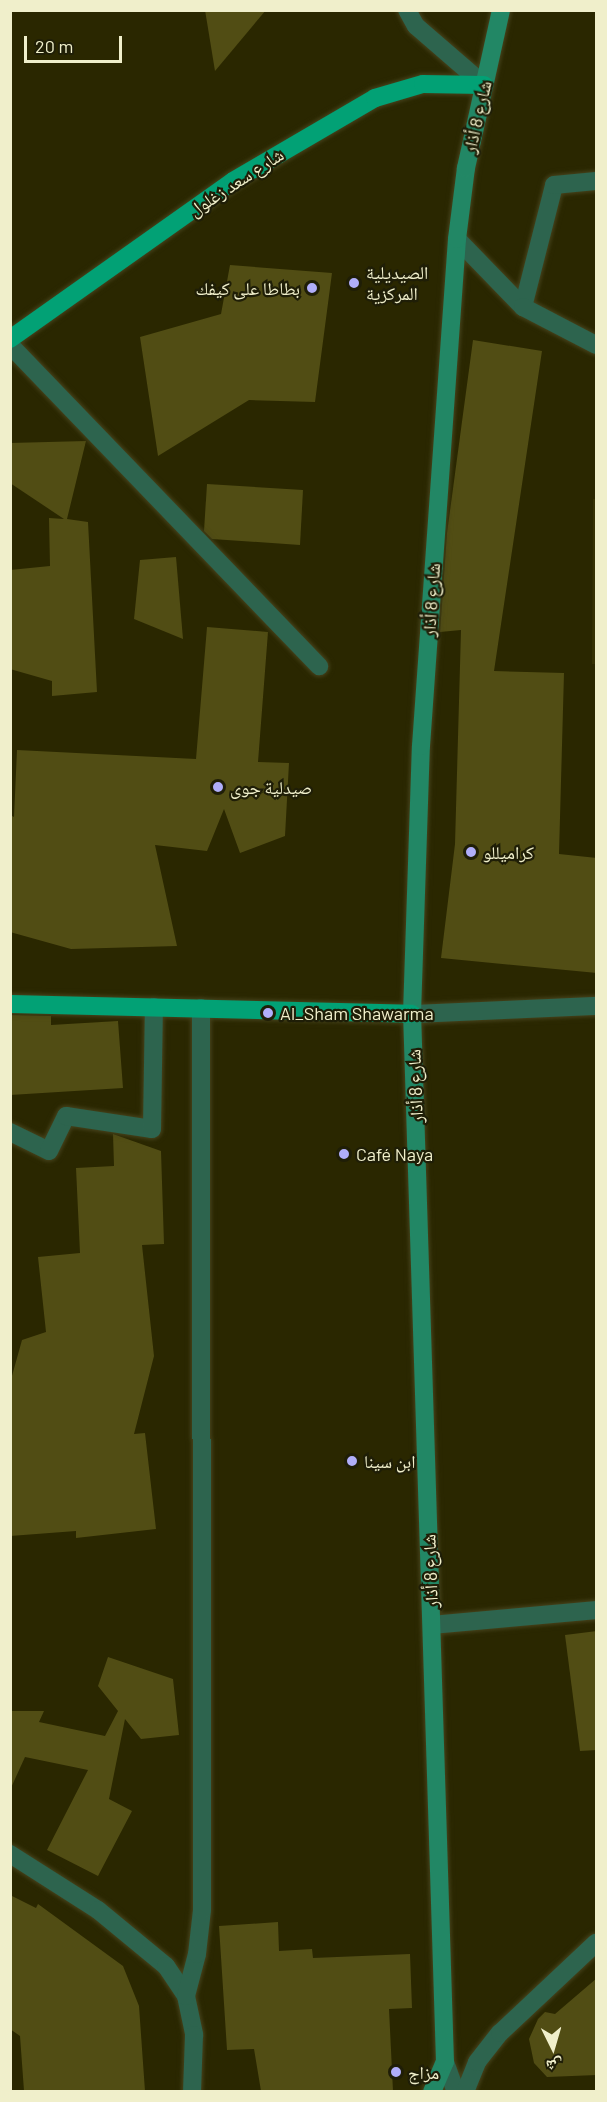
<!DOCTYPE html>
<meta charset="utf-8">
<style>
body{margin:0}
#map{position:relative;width:607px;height:2102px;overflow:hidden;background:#2a2700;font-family:Barlow,"Noto Naskh Arabic",sans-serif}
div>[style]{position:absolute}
.built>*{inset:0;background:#353104}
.building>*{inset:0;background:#514d14}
.roads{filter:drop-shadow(0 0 2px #46431c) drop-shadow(0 0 2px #46431c)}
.service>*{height:18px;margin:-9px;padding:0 9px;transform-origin:9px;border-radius:9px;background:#2d644e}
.minor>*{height:18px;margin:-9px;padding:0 9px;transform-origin:9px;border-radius:9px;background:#2d644e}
.tertiary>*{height:18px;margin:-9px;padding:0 9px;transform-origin:9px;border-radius:9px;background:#2d644e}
.secondary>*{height:18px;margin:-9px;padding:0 9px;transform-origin:9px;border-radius:9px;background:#228765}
.primary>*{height:18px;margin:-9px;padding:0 9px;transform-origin:9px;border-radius:9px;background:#02a175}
.dots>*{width:16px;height:16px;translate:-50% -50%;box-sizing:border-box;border:3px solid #1f1e07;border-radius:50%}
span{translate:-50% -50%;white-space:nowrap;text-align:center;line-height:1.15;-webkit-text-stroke:4.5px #1f1e07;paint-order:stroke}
.street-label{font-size:18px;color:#f0efcb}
.poi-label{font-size:18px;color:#f0efcb}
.left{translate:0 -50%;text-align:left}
.right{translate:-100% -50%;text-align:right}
.frame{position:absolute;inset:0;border:12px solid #f0efcb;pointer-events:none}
.north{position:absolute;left:523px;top:2018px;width:60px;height:60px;-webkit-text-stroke:4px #1f1e07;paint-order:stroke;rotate:175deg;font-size:16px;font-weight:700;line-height:24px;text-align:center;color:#f0efcb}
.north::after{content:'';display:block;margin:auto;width:21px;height:27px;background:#f0efcb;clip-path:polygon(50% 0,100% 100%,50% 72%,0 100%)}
.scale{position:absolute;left:24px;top:36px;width:98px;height:27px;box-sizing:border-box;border:3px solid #f0efcb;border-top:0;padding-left:8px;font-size:18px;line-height:21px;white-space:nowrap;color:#f0efcb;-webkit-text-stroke:4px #1f1e07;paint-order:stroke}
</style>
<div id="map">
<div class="built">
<div style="clip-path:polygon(593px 499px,596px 499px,596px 664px,592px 664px)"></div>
</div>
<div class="building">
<div style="clip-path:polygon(205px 10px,266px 10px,215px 71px)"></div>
<div style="clip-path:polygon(230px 265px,332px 273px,315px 402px,249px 400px,158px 456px,140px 337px,221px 314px)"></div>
<div style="clip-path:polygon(473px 340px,542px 351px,494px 671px,564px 673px,559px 854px,597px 858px,597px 973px,441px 958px,455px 844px,461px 630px,440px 632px,447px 533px)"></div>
<div style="clip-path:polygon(86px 441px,67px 519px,88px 522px,97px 692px,52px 696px,52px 681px,10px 669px,10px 570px,50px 566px,49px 518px,64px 519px,10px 483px,10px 443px)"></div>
<div style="clip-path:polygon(207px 484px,303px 490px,300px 545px,212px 539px,204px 531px)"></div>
<div style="clip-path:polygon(176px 557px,183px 639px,134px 619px,140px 560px)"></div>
<div style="clip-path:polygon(207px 627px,268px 632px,258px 762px,289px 763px,285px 836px,240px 853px,224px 809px,207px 851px,155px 845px,177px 946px,71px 949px,10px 932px,10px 815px,14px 817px,17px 750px,196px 759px)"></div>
<div style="clip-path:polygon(10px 1015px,51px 1016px,51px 1025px,118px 1021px,123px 1088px,10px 1095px)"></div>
<div style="clip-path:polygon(113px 1134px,161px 1151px,164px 1244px,142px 1245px,154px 1356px,134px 1434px,145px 1433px,156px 1529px,76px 1538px,76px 1531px,10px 1536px,10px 1383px,22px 1340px,46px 1332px,38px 1257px,80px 1253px,76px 1168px,114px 1166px)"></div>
<div style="clip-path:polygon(597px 1631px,597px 1750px,580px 1751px,565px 1635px)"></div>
<div style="clip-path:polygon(108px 1657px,173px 1679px,179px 1735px,141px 1739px,125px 1719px,109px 1799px,132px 1811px,98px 1876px,47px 1850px,88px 1770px,25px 1757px,10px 1790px,10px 1711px,44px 1711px,39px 1722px,105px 1736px,118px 1711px,98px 1686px)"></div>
<div style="clip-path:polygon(10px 1895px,36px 1908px,38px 1904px,123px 1966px,139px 2006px,145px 2091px,24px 2091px,20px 2036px,10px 2029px)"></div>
<div style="clip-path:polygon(278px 1922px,279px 1951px,312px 1949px,313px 1958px,410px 1954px,412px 2008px,389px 2009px,393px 2091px,261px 2091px,254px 2049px,227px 2050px,219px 1926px)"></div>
<div style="clip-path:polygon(597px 1978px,597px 2075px,547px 2077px,534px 2063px,529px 2039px,538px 2019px,545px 2012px,555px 2014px)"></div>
</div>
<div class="roads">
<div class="service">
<div style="left:523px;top:307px;width:126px;rotate:-75.7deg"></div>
<div style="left:554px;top:185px;width:42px;rotate:-5.4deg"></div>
</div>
<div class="minor">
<div style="left:457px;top:239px;width:95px;rotate:45.9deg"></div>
<div style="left:523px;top:307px;width:82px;rotate:27.5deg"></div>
<div style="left:10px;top:345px;width:446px;rotate:46.1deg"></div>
<div style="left:10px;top:1132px;width:43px;rotate:26deg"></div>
<div style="left:49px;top:1151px;width:39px;rotate:-64deg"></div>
<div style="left:66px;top:1116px;width:87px;rotate:8.6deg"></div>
<div style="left:152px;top:1129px;width:122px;rotate:-89.1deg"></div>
<div style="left:432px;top:1625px;width:165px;rotate:-5.2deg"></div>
<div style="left:10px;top:1854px;width:104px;rotate:32.5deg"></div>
<div style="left:98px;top:1910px;width:88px;rotate:39.5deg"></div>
<div style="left:166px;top:1966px;width:36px;rotate:56deg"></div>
<div style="left:186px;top:1996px;width:40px;rotate:78deg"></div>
<div style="left:194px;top:2035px;width:57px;rotate:92deg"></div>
<div style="left:186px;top:1996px;width:43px;rotate:-75.3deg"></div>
<div style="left:197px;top:1954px;width:44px;rotate:-83.5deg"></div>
<div style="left:202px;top:1910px;width:902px;rotate:-90.06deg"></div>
</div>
<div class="tertiary">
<div style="left:407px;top:10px;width:18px;rotate:61deg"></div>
<div style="left:416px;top:26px;width:90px;rotate:40.9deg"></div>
<div style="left:412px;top:1014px;width:184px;rotate:-2.5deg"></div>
<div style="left:445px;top:2062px;width:32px;rotate:70deg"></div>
<div style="left:465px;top:2092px;width:32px;rotate:-68deg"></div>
<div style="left:477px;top:2062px;width:37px;rotate:-52deg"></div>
<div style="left:500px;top:2033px;width:132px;rotate:-43.2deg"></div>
</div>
<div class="secondary">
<div style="left:432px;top:2092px;width:33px;rotate:-67deg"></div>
<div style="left:445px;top:2062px;width:1049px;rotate:-91.8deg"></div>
<div style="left:412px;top:1014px;width:268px;rotate:-88.1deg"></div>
<div style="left:421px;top:746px;width:508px;rotate:-85.94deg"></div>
<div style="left:457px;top:239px;width:72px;rotate:-82.8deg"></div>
<div style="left:466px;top:168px;width:162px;rotate:-77.5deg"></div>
</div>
<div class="primary">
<div style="left:10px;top:339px;width:273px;rotate:-35.3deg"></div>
<div style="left:233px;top:181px;width:164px;rotate:-30.3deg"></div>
<div style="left:375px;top:98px;width:50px;rotate:-16.3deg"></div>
<div style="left:423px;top:84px;width:61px;rotate:0.9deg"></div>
<div style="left:10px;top:1004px;width:402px;rotate:1.4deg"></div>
</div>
</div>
<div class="dots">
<div style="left:354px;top:283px;background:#b0aefa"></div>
<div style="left:312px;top:288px;background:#b0aefa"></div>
<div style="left:218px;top:787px;background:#b0aefa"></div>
<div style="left:471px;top:852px;background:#b0aefa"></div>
<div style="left:268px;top:1013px;background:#b0aefa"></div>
<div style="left:344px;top:1154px;background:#b0aefa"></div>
<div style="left:352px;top:1461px;background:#b0aefa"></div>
<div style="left:396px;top:2072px;background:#b0aefa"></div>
</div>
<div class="street-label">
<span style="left:477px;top:117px;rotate:-77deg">شارع 8 أذار</span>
<span style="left:236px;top:182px;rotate:-33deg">شارع سعد زغلول</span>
<span style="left:431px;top:600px;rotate:-86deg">شارع 8 أذار</span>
<span style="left:415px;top:1086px;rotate:-92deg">شارع 8 أذار</span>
<span style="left:430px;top:1571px;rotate:-92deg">شارع 8 أذار</span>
</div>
<div class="poi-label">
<span class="left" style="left:366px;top:283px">الصيديلية<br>المركزية</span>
<span class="right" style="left:300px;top:288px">بطاطا على كيفك</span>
<span class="left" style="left:230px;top:787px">صيدلية جوى</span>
<span class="left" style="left:483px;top:852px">كراميللو</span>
<span class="left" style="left:280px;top:1013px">Al_Sham Shawarma</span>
<span class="left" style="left:356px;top:1154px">Café Naya</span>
<span class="left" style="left:364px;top:1461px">ابن سينا</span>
<span class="left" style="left:408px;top:2072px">مزاج</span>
</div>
<div class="frame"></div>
<div class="north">ش</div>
<div class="scale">20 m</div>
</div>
